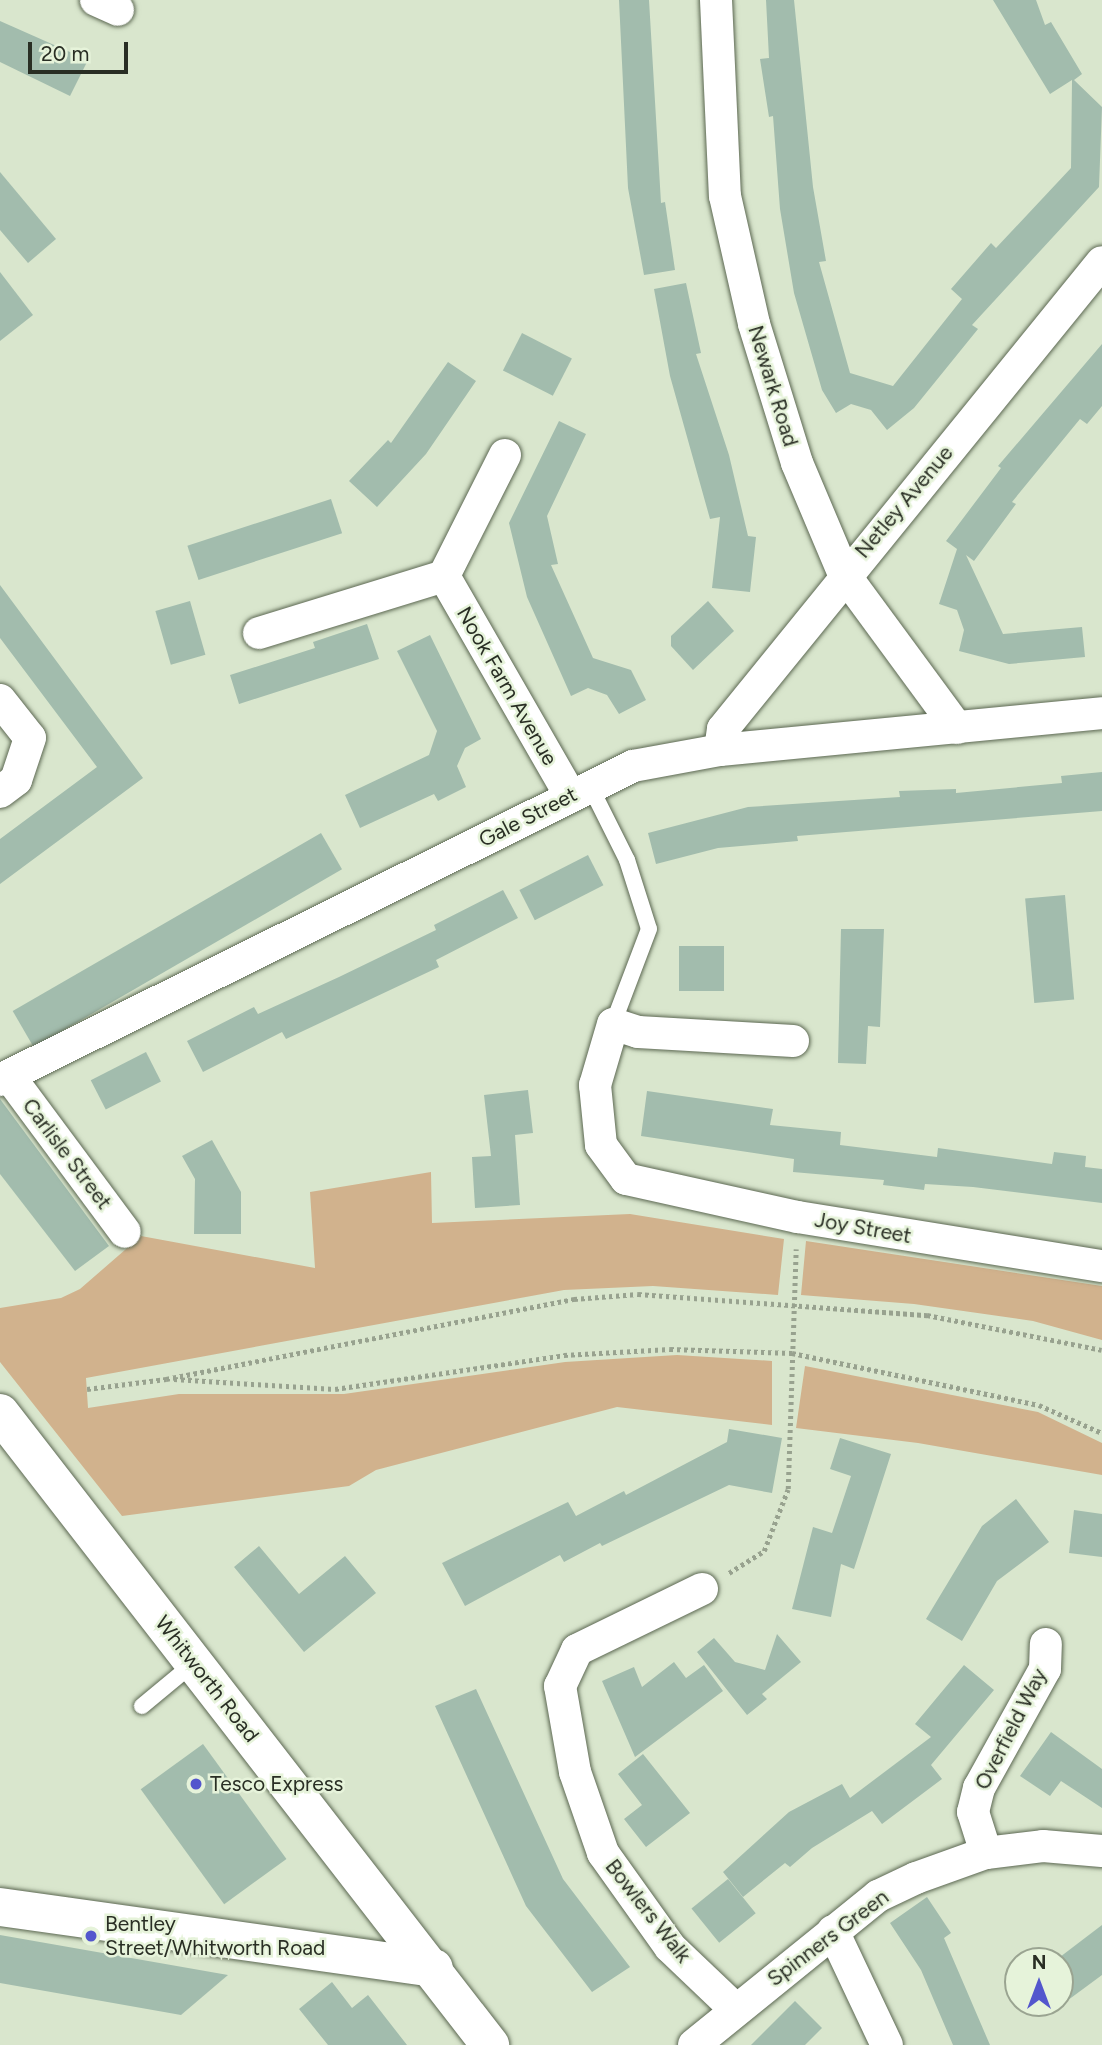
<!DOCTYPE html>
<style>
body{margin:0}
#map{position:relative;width:1102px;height:2045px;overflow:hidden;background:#d9e6cd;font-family:Figtree,sans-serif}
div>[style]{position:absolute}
.green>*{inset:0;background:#d1b28d}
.building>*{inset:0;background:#a2bcad;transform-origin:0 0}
.path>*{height:4.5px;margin-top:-2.25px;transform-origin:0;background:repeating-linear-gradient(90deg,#98a28f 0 3.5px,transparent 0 7px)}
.roads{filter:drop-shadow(0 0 2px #5c6852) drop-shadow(0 0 2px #5c6852)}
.service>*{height:16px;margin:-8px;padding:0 8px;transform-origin:8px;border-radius:8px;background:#fff}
.minor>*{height:32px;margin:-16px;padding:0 16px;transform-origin:16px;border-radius:16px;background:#fff}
.tertiary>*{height:38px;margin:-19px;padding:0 19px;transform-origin:19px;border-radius:19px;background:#fff}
.primary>*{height:38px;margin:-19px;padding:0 19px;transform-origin:19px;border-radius:19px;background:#fff}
.dots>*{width:19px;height:19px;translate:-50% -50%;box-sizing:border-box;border:4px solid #e6f3da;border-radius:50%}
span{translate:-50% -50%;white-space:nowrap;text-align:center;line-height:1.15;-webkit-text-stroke:5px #e6f3da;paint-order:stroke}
.street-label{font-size:21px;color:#292e24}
.poi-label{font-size:21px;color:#292e24}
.left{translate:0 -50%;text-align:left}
.north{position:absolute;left:1004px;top:1947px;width:70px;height:70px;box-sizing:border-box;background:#e6f3da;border:2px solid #9aa491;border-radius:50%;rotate:0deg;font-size:19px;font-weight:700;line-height:28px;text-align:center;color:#292e24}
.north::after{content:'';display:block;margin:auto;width:24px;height:32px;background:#5356cd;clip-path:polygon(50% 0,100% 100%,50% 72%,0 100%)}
.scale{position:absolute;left:28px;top:42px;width:100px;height:32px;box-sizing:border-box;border:4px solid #292e24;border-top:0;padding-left:9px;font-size:21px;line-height:24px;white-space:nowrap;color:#292e24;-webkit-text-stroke:5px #e6f3da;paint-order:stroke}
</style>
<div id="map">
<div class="green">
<div style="clip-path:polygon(431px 1172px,432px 1223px,630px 1214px,784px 1239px,778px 1295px,653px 1286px,564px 1290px,86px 1378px,88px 1408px,179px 1394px,344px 1394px,565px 1362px,677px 1355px,772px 1361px,772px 1425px,617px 1407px,376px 1470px,349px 1486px,122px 1516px,0 1362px,0 1308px,61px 1298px,80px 1289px,141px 1236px,315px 1268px,310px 1192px)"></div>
<div style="clip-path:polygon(806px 1241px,1102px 1286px,1102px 1340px,1033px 1321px,914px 1304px,801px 1295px)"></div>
<div style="clip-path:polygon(805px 1366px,1038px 1412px,1102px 1443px,1102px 1475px,918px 1443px,796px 1428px)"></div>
</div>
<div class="building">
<div style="clip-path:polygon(619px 0,649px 0,661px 203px,665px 202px,675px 270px,644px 275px,628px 188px)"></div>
<div style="clip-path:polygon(766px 0,794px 0,813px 187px,826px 261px,819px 262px,850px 373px,893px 386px,962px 299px,951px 289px,991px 243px,996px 248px,1071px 168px,1072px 80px,1050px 94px,993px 0,1036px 0,1045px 25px,1051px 22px,1082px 74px,1074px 80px,1102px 107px,1099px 187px,972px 325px,978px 329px,914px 408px,887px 430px,871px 410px,851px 404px,836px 413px,822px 390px,794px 293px,780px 209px,773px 116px,769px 117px,760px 59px,769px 58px)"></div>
<div style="clip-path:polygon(0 21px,88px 60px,70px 96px,0 62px)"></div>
<div style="clip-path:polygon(0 172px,56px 239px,28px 263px,0 230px)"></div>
<div style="clip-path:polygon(0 272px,33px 315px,0 341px)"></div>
<div style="clip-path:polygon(686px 283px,701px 353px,696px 354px,729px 455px,748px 536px,756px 537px,750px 592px,712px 588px,720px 517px,710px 519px,670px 376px,654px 289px)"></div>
<div style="left:522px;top:333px;width:56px;height:42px;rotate:27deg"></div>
<div style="clip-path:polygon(1102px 344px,1102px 406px,1087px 424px,1080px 419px,1012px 502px,1016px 504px,974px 561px,966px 555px,1003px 634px,1082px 627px,1085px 657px,1009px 664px,959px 651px,964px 630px,957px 610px,939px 604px,957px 549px,946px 541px,1001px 468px,998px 466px)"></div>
<div style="clip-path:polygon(448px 362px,476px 381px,426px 454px,377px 507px,349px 481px,388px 440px,391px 443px)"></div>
<div style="clip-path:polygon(559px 421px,586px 434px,547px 516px,558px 564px,551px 565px,593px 658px,631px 670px,646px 700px,619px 714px,607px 695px,588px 688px,571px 696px,527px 597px,509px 523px)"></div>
<div style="left:331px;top:499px;width:36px;height:151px;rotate:72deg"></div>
<div style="clip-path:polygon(0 585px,143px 778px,0 884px,0 839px,97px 767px,0 638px)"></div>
<div style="left:190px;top:601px;width:56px;height:36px;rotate:74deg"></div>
<div style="clip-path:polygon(708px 601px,734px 631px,693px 670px,671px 646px,671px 636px)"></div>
<div style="clip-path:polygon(367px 624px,379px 659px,239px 704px,230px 675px,315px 648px,313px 642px)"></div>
<div style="clip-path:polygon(430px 635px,481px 739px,465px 748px,457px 766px,466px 787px,438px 801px,434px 794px,360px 828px,345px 795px,429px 755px,437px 731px,397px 651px)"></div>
<div style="clip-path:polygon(1102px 772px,1102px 811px,797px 836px,798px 841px,718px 848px,656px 864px,648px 833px,748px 807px,900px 797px,899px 791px,956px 789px,956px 793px,1062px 783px,1061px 776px)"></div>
<div style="left:321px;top:833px;width:42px;height:356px;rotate:60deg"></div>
<div style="left:588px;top:855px;width:34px;height:77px;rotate:63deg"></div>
<div style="clip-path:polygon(503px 890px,518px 918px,436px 960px,439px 967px,286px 1039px,282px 1032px,203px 1072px,187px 1041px,254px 1007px,258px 1014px,339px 977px,436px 930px,434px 925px)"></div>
<div style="left:1065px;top:895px;width:105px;height:40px;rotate:85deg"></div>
<div style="clip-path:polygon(841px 929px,884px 929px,880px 1027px,868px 1026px,866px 1064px,838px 1063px)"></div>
<div style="left:679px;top:946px;width:45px;height:45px"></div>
<div style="left:146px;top:1052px;width:33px;height:62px;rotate:63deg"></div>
<div style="clip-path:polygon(528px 1090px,533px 1133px,515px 1135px,520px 1205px,475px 1208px,472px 1157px,491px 1156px,484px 1095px)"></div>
<div style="clip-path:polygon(647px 1091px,773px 1109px,770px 1125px,841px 1132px,840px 1145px,937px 1157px,938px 1148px,1052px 1164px,1054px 1152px,1086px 1156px,1085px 1167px,1102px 1169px,1102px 1203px,973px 1187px,925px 1184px,924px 1190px,883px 1185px,884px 1180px,793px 1172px,794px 1159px,641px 1136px)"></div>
<div style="clip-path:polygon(0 1099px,109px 1246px,75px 1271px,0 1174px)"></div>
<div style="clip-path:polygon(212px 1140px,241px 1192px,241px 1234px,194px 1234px,195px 1179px,182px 1156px)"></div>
<div style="clip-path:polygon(729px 1429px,782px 1438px,772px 1493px,729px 1485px,602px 1546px,600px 1543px,564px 1562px,560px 1555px,465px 1606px,442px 1563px,568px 1502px,576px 1516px,624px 1491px,626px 1495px,727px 1442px)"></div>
<div style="clip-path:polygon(840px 1438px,891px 1454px,854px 1569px,841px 1564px,831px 1617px,792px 1609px,813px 1527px,832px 1533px,851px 1476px,830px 1469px)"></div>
<div style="clip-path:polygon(1016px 1499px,1049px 1542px,997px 1581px,962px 1641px,926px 1619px,982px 1526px)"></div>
<div style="clip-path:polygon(1074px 1510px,1102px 1514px,1102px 1557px,1069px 1553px)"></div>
<div style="clip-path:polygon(259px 1546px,299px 1594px,345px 1556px,376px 1593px,304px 1652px,234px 1567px)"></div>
<div style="clip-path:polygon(777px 1634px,801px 1662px,762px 1694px,767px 1699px,747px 1715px,697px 1652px,714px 1638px,735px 1662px,765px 1670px)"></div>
<div style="clip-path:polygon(674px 1662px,686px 1678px,704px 1665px,723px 1691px,635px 1757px,602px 1681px,634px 1667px,642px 1687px)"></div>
<div style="clip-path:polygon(964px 1665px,994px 1690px,931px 1765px,942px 1779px,882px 1824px,872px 1811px,812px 1848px,790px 1867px,785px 1863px,743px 1897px,723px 1872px,789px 1812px,842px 1784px,850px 1798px,931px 1737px,915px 1724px)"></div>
<div style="clip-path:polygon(476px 1689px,563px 1879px,630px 1967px,592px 1992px,526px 1906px,435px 1706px)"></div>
<div style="clip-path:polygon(1051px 1732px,1102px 1769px,1102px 1808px,1061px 1781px,1050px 1796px,1020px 1776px)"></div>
<div style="left:203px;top:1744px;width:142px;height:77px;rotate:54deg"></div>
<div style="clip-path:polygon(643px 1754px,690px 1813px,646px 1847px,624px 1819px,642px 1805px,618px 1774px)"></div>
<div style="left:728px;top:1879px;width:44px;height:47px;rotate:51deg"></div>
<div style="clip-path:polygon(927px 1897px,951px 1933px,944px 1938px,990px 2045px,953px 2045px,921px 1970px,890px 1923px)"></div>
<div style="clip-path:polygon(1102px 1925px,1102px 1975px,1060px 2006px,1060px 1957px)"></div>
<div style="clip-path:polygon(0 1935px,228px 1975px,181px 2015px,0 1983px)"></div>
<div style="clip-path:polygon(332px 1982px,352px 2008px,368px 1995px,407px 2045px,328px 2045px,299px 2009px)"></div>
<div style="clip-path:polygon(795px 2001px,822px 2028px,805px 2045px,751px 2045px)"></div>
</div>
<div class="path">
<div style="left:174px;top:1379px;width:161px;rotate:3.6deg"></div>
<div style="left:335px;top:1389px;width:232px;rotate:-8.4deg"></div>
<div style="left:564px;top:1355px;width:106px;rotate:-3.2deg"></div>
<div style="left:670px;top:1349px;width:122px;rotate:1.9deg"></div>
<div style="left:792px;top:1353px;width:252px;rotate:11.9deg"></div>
<div style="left:1039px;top:1405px;width:69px;rotate:24deg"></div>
<div style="left:87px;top:1389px;width:80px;rotate:-7.2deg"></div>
<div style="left:166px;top:1379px;width:416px;rotate:-11.1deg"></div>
<div style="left:574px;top:1299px;width:64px;rotate:-4.5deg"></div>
<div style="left:638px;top:1294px;width:290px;rotate:4.2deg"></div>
<div style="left:927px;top:1315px;width:178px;rotate:11.3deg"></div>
<div style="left:729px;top:1573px;width:41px;rotate:-32.2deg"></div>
<div style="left:764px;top:1551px;width:66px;rotate:-68.8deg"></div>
<div style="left:788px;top:1489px;width:240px;rotate:-88.1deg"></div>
</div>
<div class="roads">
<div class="service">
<div style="left:590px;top:786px;width:83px;rotate:63.4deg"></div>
<div style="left:627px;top:860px;width:72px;rotate:72.3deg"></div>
<div style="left:649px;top:929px;width:102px;rotate:110.8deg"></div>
<div style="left:142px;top:1706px;width:67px;rotate:-39.6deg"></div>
</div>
<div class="minor">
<div style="left:96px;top:0;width:24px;rotate:24deg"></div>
<div style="left:716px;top:0;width:196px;rotate:87.4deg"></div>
<div style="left:725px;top:196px;width:131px;rotate:77.2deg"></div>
<div style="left:754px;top:324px;width:145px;rotate:72.8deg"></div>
<div style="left:797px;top:463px;width:121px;rotate:67.1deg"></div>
<div style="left:844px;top:574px;width:191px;rotate:53.7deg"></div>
<div style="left:505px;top:455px;width:136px;rotate:116.8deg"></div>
<div style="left:444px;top:576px;width:253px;rotate:60.1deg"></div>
<div style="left:259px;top:633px;width:194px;rotate:-17.1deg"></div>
<div style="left:0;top:700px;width:48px;rotate:51.7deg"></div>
<div style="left:30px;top:738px;width:44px;rotate:108.4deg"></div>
<div style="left:16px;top:780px;width:20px;rotate:143deg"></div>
<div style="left:720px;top:750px;width:21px;rotate:-82deg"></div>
<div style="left:723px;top:729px;width:601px;rotate:-50.94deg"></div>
<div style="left:793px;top:1041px;width:155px;rotate:-176.7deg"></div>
<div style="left:638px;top:1032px;width:26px;rotate:-162deg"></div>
<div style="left:613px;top:1024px;width:64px;rotate:106.4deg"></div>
<div style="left:595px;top:1085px;width:60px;rotate:84.3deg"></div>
<div style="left:601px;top:1145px;width:42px;rotate:53.7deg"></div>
<div style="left:626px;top:1179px;width:176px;rotate:12.5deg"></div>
<div style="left:798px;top:1217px;width:308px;rotate:9.2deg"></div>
<div style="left:9px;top:1076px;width:194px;rotate:53.4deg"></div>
<div style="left:0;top:1080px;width:707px;rotate:-26.38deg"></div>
<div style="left:633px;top:766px;width:88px;rotate:-10.4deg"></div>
<div style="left:720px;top:750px;width:384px;rotate:-5.5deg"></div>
<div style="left:702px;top:1589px;width:139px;rotate:154deg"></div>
<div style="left:577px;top:1650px;width:40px;rotate:115deg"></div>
<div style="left:560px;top:1686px;width:87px;rotate:80.1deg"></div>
<div style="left:575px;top:1772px;width:86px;rotate:70.9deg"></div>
<div style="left:603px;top:1853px;width:115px;rotate:54.5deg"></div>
<div style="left:670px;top:1947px;width:90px;rotate:43.6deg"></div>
<div style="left:986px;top:1853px;width:43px;rotate:-107.6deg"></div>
<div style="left:973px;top:1812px;width:25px;rotate:-76deg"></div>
<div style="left:979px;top:1788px;width:136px;rotate:-61deg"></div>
<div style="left:1045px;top:1669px;width:25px;rotate:-88deg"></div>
<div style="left:833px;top:1931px;width:126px;rotate:64.7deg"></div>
<div style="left:694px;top:2045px;width:237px;rotate:-39deg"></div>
<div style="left:878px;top:1896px;width:42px;rotate:-25.3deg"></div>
<div style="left:916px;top:1878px;width:74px;rotate:-19.7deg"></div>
<div style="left:986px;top:1853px;width:57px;rotate:-7deg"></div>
<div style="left:1043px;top:1846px;width:59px;rotate:4.8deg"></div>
</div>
<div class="tertiary">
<div style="left:0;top:1907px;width:438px;rotate:8deg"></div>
</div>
<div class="primary">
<div style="left:0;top:1413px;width:800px;rotate:52.21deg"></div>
</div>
</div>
<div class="dots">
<div style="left:196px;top:1784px;background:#5356cd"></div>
<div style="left:91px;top:1936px;background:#5356cd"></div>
</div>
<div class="street-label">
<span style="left:773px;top:386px;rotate:73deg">Newark Road</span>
<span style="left:904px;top:502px;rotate:-50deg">Netley Avenue</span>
<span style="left:507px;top:686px;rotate:60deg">Nook Farm Avenue</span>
<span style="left:528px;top:817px;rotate:-27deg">Gale Street</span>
<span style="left:67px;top:1154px;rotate:53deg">Carlisle Street</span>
<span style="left:863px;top:1228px;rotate:10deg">Joy Street</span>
<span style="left:207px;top:1679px;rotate:52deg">Whitworth Road</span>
<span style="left:1011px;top:1729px;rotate:-63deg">Overfield Way</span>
<span style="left:648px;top:1911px;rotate:52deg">Bowlers Walk</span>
<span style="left:828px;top:1938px;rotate:-37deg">Spinners Green</span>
</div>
<div class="poi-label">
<span class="left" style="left:210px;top:1784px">Tesco Express</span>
<span class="left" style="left:105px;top:1936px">Bentley<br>Street/Whitworth Road</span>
</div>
<div class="north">N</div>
<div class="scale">20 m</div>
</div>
